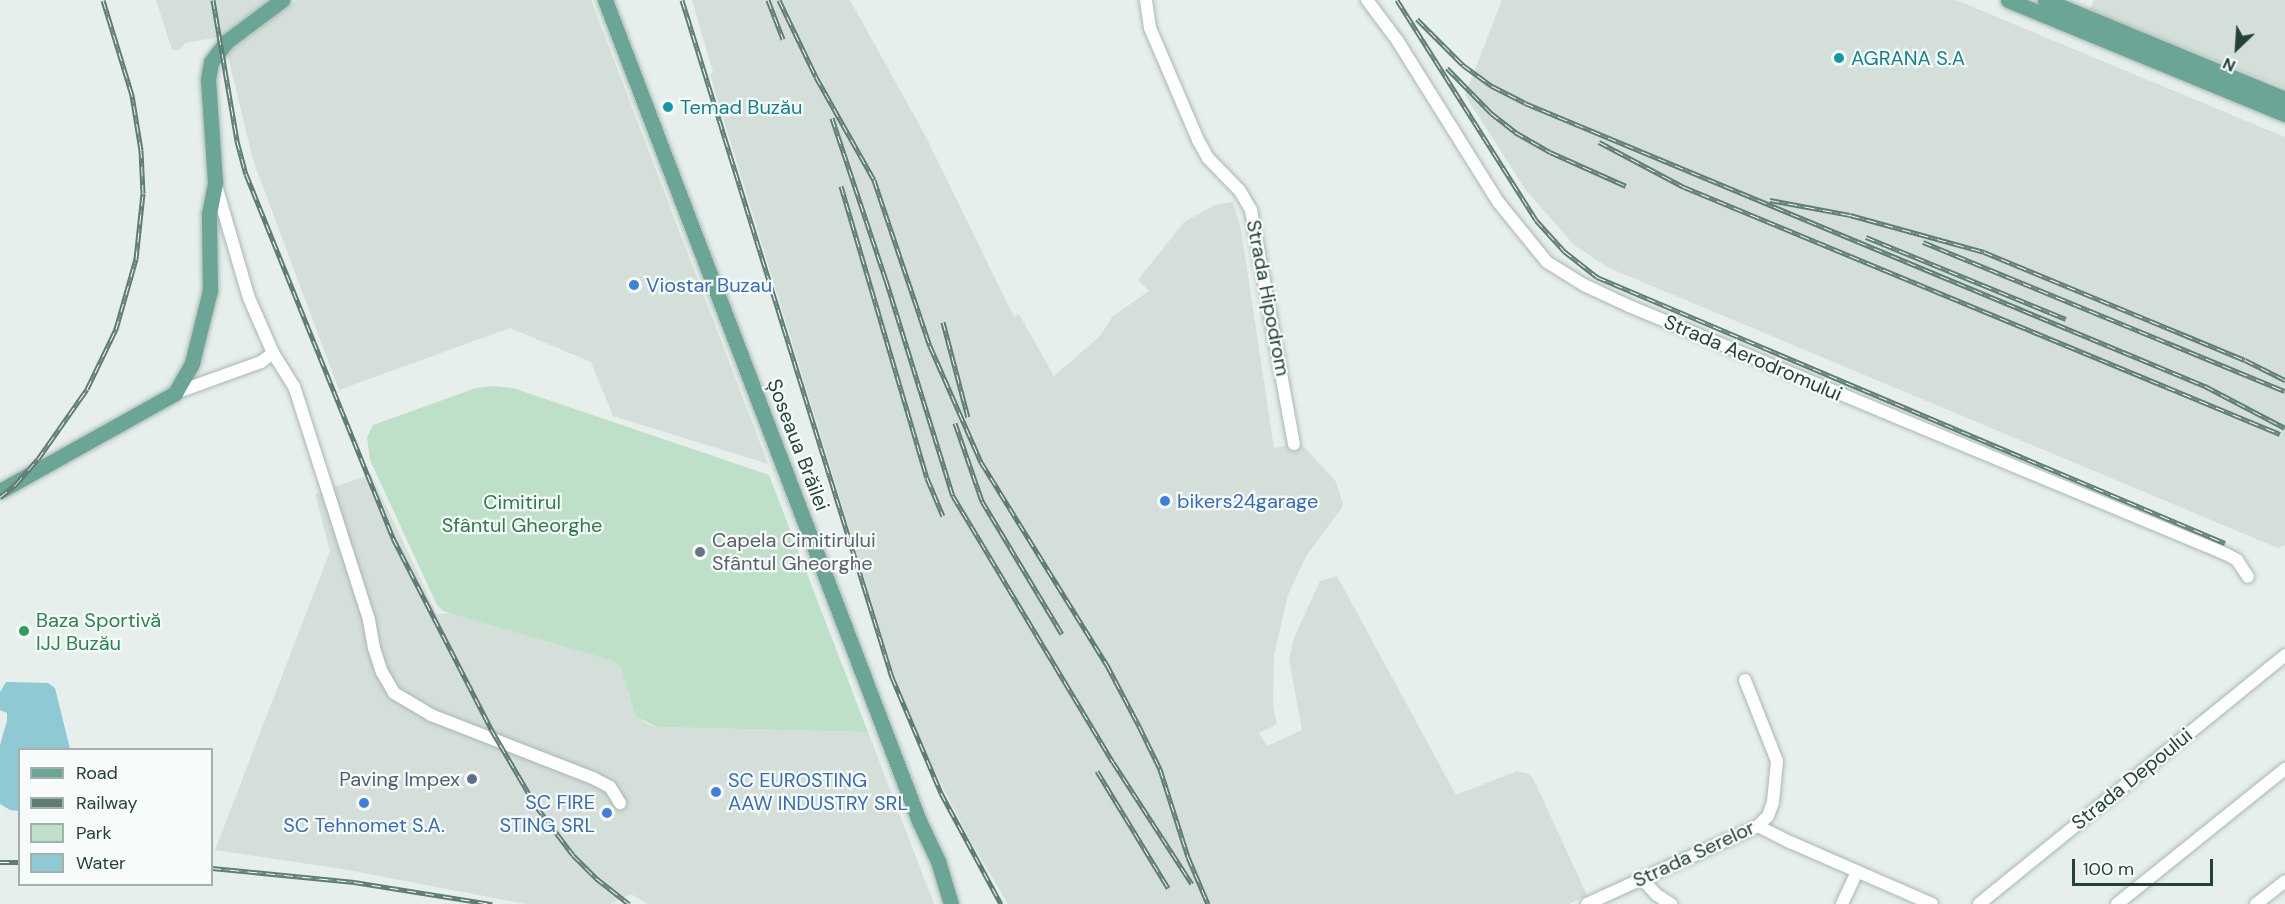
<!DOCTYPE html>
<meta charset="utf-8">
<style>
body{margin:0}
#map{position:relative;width:2285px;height:904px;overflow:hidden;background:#e6efeb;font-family:"DM Sans",sans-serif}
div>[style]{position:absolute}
.built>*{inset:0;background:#d4dfda}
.green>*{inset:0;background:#bfe0c8}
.water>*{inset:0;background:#8ec9d4}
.roads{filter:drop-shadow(0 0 2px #a8b8b2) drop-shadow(0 0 2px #a8b8b2)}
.minor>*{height:12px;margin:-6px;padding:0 6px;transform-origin:6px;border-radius:6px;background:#fff}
.major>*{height:15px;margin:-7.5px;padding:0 7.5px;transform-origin:7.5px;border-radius:7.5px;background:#6aa596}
.rail>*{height:5px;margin-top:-2.5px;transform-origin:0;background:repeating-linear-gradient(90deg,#f7fbf9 0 9px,#5f7d75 0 18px);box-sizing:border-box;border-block:2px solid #5f7d75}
.dots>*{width:16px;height:16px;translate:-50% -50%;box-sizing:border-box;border:3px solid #f7fbf9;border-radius:50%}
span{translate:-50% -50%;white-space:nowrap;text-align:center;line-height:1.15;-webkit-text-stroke:4.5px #f7fbf9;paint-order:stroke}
.culture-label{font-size:20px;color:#0d838f}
.left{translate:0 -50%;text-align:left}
.shop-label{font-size:20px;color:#366cbe}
.right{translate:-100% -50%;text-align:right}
.street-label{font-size:20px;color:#24423a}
.park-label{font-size:20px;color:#2d7a4b}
.worship-label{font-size:20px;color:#5b616d}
.leisure-label{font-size:20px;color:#27864d}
.service-label{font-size:20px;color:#4e5e75}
.legend{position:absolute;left:18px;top:748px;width:195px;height:138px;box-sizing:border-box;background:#f7fbf9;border:2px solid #a3b1ad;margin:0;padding:8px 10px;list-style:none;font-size:18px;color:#24423a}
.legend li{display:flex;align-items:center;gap:12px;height:30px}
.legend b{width:30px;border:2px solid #a3b1ad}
.north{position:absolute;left:2207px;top:18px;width:60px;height:60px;-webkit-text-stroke:4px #f7fbf9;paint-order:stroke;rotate:205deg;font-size:16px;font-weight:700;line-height:24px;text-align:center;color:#24423a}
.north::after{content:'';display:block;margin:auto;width:21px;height:27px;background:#24423a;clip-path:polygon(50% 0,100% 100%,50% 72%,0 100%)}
.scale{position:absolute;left:2072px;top:859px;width:141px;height:27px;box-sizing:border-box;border:3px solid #24423a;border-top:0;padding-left:8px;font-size:18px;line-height:21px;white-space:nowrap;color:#24423a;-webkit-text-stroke:4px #f7fbf9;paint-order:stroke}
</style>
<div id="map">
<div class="built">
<div style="clip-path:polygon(156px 0,281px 0,226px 36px,185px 43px,179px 50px,172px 50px)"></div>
<div style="clip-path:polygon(297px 0,591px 0,768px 464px,613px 416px,591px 362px,510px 328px,339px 390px,253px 160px,228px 56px,233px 46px,265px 20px)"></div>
<div style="clip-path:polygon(692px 0,850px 0,926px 137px,1014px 317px,1019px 314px,1054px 376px,1100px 336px,1113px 316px,1149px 291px,1138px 280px,1184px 222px,1215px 205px,1233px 202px,1241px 229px,1274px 448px,1300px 443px,1335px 480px,1343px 503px,1341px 509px,1306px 556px,1288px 595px,1274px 655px,1273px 706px,1277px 724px,1259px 733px,1267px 746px,1302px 730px,1289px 659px,1294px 638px,1320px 581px,1337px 576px,1456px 795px,1517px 771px,1528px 774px,1533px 778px,1587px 895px,1569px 904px,1008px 904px,968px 837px,932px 766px,894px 675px,710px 75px,713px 72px)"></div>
<div style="clip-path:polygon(1502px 0,1956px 0,2285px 137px,2285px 545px,2278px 548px,1609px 268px,1574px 245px,1525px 189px,1465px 95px)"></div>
<div style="clip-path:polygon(2094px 0,2285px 0,2285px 88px,2089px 10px)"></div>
<div style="clip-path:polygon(371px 474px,437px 614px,452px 613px,613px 661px,620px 666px,636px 717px,648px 724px,658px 727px,868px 732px,934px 904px,648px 904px,631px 894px,610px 904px,526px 904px,348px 870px,215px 850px,330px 551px,315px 494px)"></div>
</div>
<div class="green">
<div style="clip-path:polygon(494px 386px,513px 388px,769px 475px,868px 732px,658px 727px,636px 717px,620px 666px,613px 661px,443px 611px,437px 605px,370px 460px,367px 437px,373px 425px,476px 388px)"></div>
</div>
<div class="water">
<div style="clip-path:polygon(6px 682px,48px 683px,55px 688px,70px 749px,20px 750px,19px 811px,10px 810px,0 804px,0 745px,7px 721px,7px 713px,0 710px,0 692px)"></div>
</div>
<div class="roads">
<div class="minor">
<div style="left:1146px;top:0;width:28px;rotate:82deg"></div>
<div style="left:1150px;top:28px;width:122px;rotate:66.8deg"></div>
<div style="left:1198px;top:140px;width:21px;rotate:61deg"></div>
<div style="left:1208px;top:158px;width:46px;rotate:45.9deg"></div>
<div style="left:1240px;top:191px;width:22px;rotate:60deg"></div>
<div style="left:1251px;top:210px;width:238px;rotate:79.6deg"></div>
<div style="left:1367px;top:0;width:50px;rotate:53.1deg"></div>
<div style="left:1397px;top:40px;width:192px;rotate:58deg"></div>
<div style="left:1499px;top:203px;width:76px;rotate:50.9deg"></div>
<div style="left:1547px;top:262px;width:44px;rotate:31.9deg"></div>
<div style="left:1584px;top:285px;width:50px;rotate:25deg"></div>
<div style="left:1629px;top:306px;width:646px;rotate:22.56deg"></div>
<div style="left:2226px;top:554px;width:13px;rotate:29deg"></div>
<div style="left:2237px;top:560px;width:20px;rotate:57deg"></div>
<div style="left:215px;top:182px;width:121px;rotate:73.7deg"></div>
<div style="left:249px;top:298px;width:60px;rotate:66.4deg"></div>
<div style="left:273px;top:353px;width:39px;rotate:58deg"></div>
<div style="left:294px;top:386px;width:246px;rotate:72.2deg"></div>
<div style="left:369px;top:620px;width:28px;rotate:80deg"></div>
<div style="left:374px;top:648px;width:25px;rotate:72deg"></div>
<div style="left:382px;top:672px;width:24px;rotate:60deg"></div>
<div style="left:394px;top:693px;width:43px;rotate:30.7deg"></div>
<div style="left:431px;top:715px;width:174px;rotate:21.3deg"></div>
<div style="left:593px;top:778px;width:19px;rotate:28deg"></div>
<div style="left:610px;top:787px;width:19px;rotate:58deg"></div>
<div style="left:175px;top:393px;width:91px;rotate:-19.8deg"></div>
<div style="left:261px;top:362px;width:15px;rotate:-37deg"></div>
<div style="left:1758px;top:826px;width:36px;rotate:27deg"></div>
<div style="left:1790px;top:842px;width:155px;rotate:23.6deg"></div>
<div style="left:1642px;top:879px;width:22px;rotate:47deg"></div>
<div style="left:1657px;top:895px;width:17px;rotate:33deg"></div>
<div style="left:1587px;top:904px;width:188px;rotate:-24.5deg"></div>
<div style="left:1758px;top:826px;width:14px;rotate:-45deg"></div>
<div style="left:1768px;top:816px;width:15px;rotate:-70deg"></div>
<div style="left:1773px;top:802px;width:41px;rotate:-84.4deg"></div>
<div style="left:1777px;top:761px;width:87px;rotate:-111.6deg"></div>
<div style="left:1842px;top:904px;width:35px;rotate:-65deg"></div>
<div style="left:1979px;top:904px;width:395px;rotate:-39.1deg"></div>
<div style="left:2117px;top:904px;width:216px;rotate:-38.8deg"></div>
<div style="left:2256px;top:904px;width:37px;rotate:-38deg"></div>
</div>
<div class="major">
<div style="left:605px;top:0;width:879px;rotate:69.07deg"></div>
<div style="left:919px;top:821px;width:44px;rotate:64.6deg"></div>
<div style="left:938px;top:861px;width:45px;rotate:73.2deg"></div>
<div style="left:2008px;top:0;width:300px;rotate:22.4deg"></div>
<div style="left:2045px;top:0;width:260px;rotate:22.4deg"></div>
<div style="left:0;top:491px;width:201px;rotate:-29.2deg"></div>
<div style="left:175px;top:393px;width:34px;rotate:-60deg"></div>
<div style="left:192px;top:363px;width:75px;rotate:-76.1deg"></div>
<div style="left:210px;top:290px;width:76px;rotate:-90.8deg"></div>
<div style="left:209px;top:214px;width:33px;rotate:-79deg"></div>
<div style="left:215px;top:182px;width:103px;rotate:-93.9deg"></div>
<div style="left:208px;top:79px;width:17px;rotate:-80deg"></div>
<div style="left:211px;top:62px;width:26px;rotate:-53deg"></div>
<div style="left:227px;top:41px;width:69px;rotate:-36.7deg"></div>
</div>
</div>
<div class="rail">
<div style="left:213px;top:0;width:143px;rotate:80.3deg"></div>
<div style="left:237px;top:141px;width:34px;rotate:75deg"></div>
<div style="left:246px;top:174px;width:393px;rotate:68deg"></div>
<div style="left:393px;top:538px;width:215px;rotate:62.8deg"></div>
<div style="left:491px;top:729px;width:89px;rotate:59.7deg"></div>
<div style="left:536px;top:806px;width:61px;rotate:52.9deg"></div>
<div style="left:573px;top:855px;width:33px;rotate:45deg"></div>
<div style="left:596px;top:878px;width:42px;rotate:38.2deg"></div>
<div style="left:682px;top:0;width:709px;rotate:72.77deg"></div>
<div style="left:892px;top:677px;width:126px;rotate:67.1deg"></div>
<div style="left:941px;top:793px;width:126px;rotate:61.6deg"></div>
<div style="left:768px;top:0;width:42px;rotate:69deg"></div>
<div style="left:779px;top:0;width:85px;rotate:64.3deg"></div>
<div style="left:816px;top:77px;width:118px;rotate:60.6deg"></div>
<div style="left:874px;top:180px;width:175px;rotate:71.4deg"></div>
<div style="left:930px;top:346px;width:127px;rotate:66.3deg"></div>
<div style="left:981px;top:462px;width:239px;rotate:58.2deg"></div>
<div style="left:1107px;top:665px;width:69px;rotate:62.3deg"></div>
<div style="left:1139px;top:726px;width:48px;rotate:64deg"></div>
<div style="left:1160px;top:769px;width:92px;rotate:72.3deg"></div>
<div style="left:1188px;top:857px;width:51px;rotate:66.9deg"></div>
<div style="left:1397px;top:0;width:260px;rotate:57.7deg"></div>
<div style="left:1536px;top:220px;width:42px;rotate:47.9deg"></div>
<div style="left:1564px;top:251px;width:42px;rotate:38.2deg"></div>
<div style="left:1597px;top:277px;width:682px;rotate:22.96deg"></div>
<div style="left:1417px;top:19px;width:65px;rotate:45deg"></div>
<div style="left:1463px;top:65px;width:36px;rotate:36deg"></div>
<div style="left:1492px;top:86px;width:37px;rotate:27deg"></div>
<div style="left:1525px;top:103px;width:737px;rotate:22.6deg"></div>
<div style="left:2205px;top:386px;width:90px;rotate:27.7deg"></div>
<div style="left:1447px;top:68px;width:63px;rotate:45.6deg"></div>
<div style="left:1491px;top:113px;width:31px;rotate:38deg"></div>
<div style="left:1515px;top:132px;width:40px;rotate:29.7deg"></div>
<div style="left:1550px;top:152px;width:83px;rotate:24.1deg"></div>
<div style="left:832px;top:118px;width:171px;rotate:71.6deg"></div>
<div style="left:886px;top:280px;width:226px;rotate:72.8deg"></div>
<div style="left:953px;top:496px;width:310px;rotate:59deg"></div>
<div style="left:1113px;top:762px;width:145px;rotate:57.1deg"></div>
<div style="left:1599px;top:142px;width:96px;rotate:27.9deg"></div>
<div style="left:1684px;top:187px;width:645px;rotate:22.51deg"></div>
<div style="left:841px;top:186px;width:304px;rotate:73.6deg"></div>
<div style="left:927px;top:478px;width:41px;rotate:67.2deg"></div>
<div style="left:1770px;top:200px;width:81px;rotate:10.6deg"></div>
<div style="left:1850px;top:215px;width:139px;rotate:15.4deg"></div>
<div style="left:1984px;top:252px;width:282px;rotate:22.5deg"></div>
<div style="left:2245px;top:360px;width:45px;rotate:26.6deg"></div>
<div style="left:1866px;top:237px;width:216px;rotate:22.3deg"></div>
<div style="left:1923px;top:242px;width:391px;rotate:22.4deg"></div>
<div style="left:943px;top:322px;width:98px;rotate:75.3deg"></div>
<div style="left:955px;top:423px;width:83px;rotate:70.9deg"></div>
<div style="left:982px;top:501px;width:155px;rotate:59deg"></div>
<div style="left:0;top:497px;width:21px;rotate:-39deg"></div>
<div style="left:16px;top:484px;width:33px;rotate:-49deg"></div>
<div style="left:38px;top:459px;width:85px;rotate:-55deg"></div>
<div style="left:87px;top:389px;width:67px;rotate:-64.2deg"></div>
<div style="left:116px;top:329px;width:73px;rotate:-74.1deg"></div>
<div style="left:136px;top:259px;width:66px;rotate:-83.9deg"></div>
<div style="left:143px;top:193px;width:43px;rotate:-92.7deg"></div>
<div style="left:141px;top:150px;width:56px;rotate:-99.3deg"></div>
<div style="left:132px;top:95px;width:99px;rotate:-107deg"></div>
<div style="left:1097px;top:771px;width:137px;rotate:58.7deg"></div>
<div style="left:0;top:862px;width:20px"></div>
<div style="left:212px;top:868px;width:143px;rotate:5.6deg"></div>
<div style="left:354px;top:882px;width:140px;rotate:9.1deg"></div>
</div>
<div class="dots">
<div style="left:1839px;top:58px;background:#0f9aa8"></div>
<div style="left:668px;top:107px;background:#0f9aa8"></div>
<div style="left:634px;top:285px;background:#3f7fe0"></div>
<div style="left:1165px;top:501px;background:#3f7fe0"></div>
<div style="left:700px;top:552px;background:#6b7280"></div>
<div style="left:24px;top:631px;background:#2e9e5b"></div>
<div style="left:472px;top:779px;background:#5c6f8a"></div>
<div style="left:716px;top:792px;background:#3f7fe0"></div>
<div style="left:364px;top:803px;background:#3f7fe0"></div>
<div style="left:607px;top:813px;background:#3f7fe0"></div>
</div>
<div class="culture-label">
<span class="left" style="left:1851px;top:58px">AGRANA S.A</span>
<span class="left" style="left:680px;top:107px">Temad Buzău</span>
</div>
<div class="shop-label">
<span class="left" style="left:646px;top:285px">Viostar Buzau</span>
<span class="left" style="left:1177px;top:501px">bikers24garage</span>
<span class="left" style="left:728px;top:792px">SC EUROSTING<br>AAW INDUSTRY SRL</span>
<span class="right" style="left:595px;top:814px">SC FIRE<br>STING SRL</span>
<span style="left:364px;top:825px">SC Tehnomet S.A.</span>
</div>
<div class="street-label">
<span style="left:1268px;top:298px;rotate:79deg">Strada Hipodrom</span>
<span style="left:1753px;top:358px;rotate:23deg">Strada Aerodromului</span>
<span style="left:798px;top:445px;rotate:69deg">Șoseaua Brăilei</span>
<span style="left:2132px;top:779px;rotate:-39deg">Strada Depoului</span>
<span style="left:1694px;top:854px;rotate:-25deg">Strada Serelor</span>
</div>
<div class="park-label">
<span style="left:522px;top:514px">Cimitirul<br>Sfântul Gheorghe</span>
</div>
<div class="worship-label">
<span class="left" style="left:712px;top:552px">Capela Cimitirului<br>Sfântul Gheorghe</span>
</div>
<div class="leisure-label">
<span class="left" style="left:36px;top:632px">Baza Sportivă<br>IJJ Buzău</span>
</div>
<div class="service-label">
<span class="right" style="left:460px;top:779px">Paving Impex</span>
</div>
<ul class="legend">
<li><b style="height:8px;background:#6aa596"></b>Road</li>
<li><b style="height:8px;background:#5f7d75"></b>Railway</li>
<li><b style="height:16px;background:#bfe0c8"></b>Park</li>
<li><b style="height:16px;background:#8ec9d4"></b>Water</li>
</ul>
<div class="north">N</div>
<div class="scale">100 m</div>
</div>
